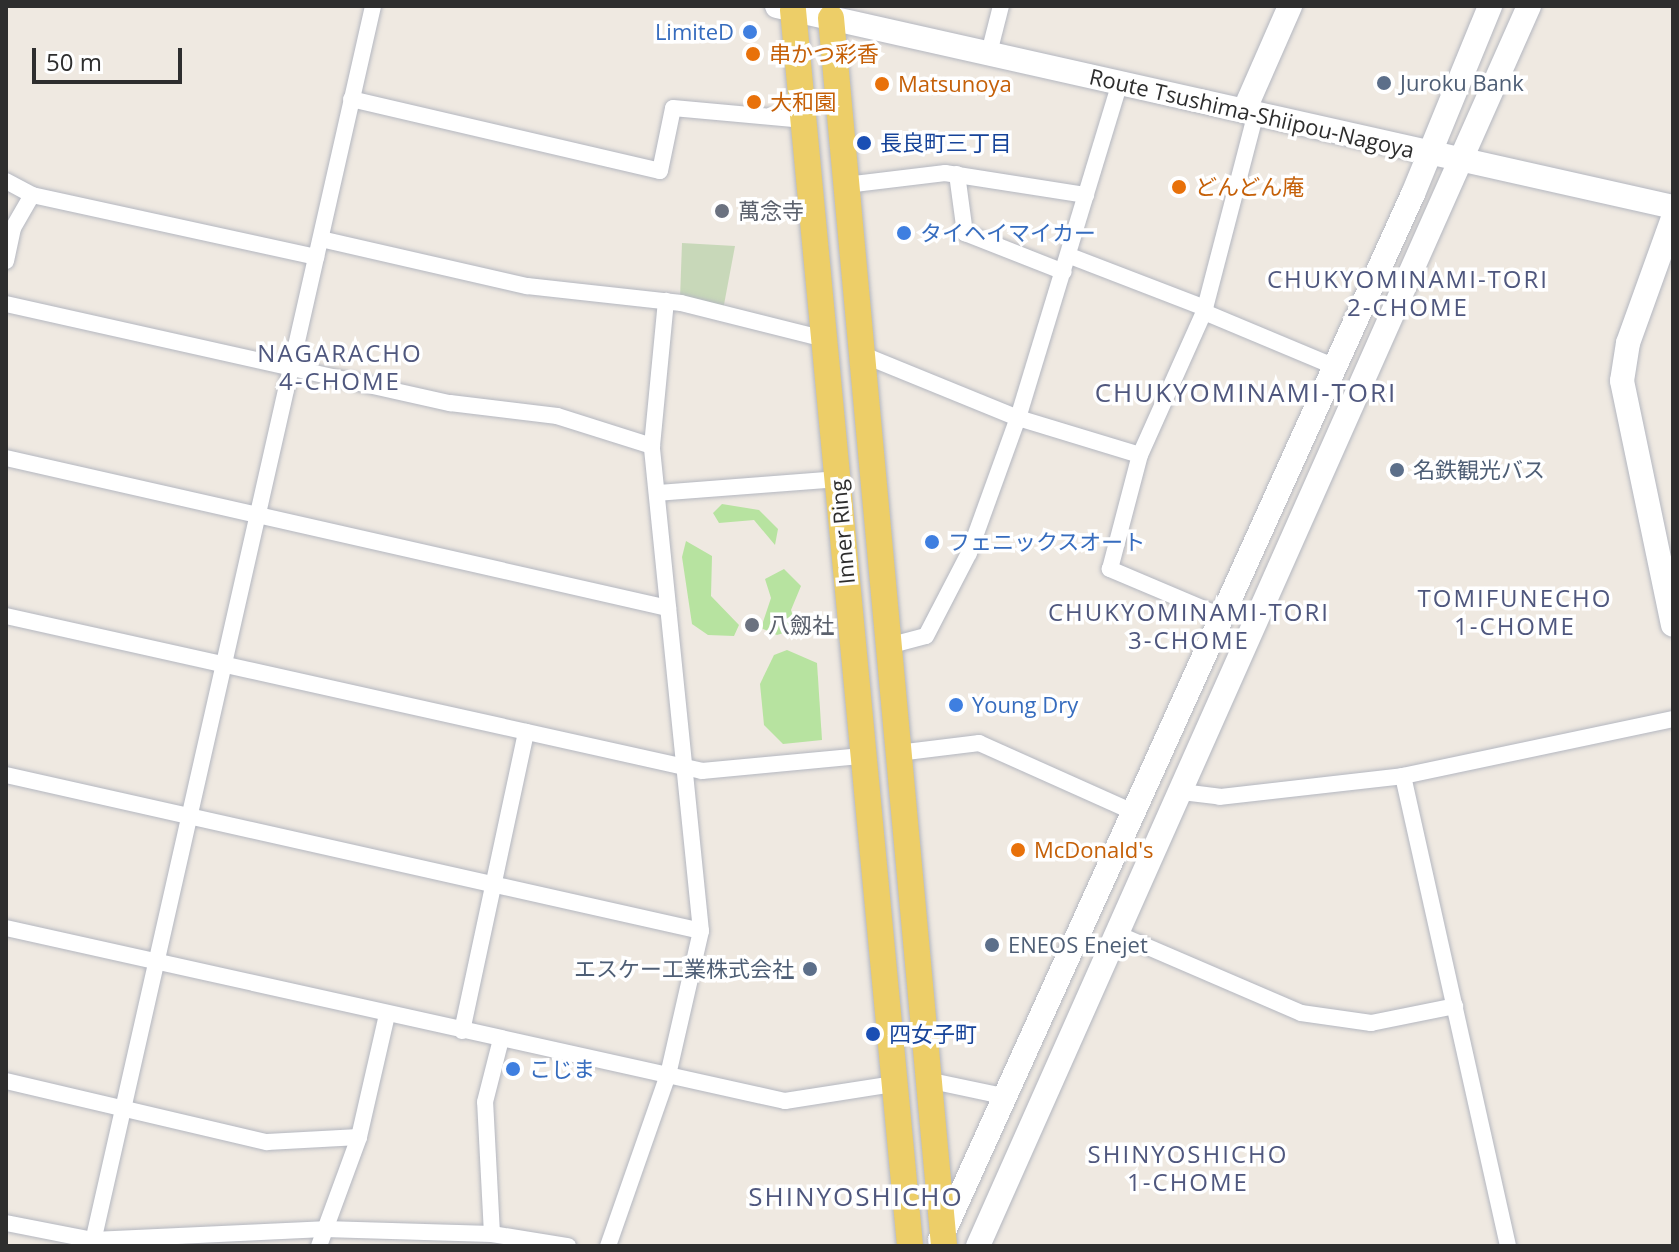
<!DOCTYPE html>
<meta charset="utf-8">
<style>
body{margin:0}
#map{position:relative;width:1679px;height:1252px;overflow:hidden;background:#efe9e1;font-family:"Open Sans","Noto Sans JP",sans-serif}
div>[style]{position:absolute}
.green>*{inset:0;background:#b7e3a0}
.cemetery>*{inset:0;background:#c8d8b9}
.roads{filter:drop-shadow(0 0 2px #b4b7c0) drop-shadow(0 0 2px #b4b7c0)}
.street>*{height:16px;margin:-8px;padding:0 8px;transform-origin:8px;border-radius:8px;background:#fff}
.secondary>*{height:24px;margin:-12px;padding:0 12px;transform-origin:12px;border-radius:12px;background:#fff}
.primary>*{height:26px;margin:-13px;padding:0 13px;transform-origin:13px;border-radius:13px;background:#edce68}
.dots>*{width:22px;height:22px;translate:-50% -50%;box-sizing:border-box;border:4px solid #fff;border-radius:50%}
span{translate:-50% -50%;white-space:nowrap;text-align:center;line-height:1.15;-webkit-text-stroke:7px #fff;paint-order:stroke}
.shop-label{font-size:22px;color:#366cbe}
.right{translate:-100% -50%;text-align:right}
.left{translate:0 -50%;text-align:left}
.food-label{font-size:22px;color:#c56008}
.service-label{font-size:22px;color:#4e5e75}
.street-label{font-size:22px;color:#2e2e2e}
.transit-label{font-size:22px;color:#164399}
.worship-label{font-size:22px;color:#5b616d}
.neighbourhood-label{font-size:24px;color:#4f577e;letter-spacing:2px}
.quarter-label{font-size:26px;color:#4f577e;letter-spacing:2px}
.frame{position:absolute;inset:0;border:8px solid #2e2e2e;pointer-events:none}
.scale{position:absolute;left:32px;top:48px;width:150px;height:36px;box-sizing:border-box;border:4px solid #2e2e2e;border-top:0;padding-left:10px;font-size:24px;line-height:28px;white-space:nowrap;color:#2e2e2e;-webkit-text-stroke:6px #fff;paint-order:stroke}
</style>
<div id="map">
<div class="green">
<div style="clip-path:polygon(722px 504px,759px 510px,778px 529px,775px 545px,754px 520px,719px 523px,713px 513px)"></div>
<div style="clip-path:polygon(686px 541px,712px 556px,711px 596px,739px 625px,734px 636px,708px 635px,692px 624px,682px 557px)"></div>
<div style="clip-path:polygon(784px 569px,801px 586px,791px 610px,797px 629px,777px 635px,761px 628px,771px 598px,765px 579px)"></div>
<div style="clip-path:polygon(787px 650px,817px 663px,822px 740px,783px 744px,764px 725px,760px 684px,774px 655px)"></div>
</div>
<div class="cemetery">
<div style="clip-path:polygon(682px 243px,735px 246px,723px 310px,680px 299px)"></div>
</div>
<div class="roads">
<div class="street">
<div style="left:989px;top:53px;width:49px;rotate:-75.7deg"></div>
<div style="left:351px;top:99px;width:317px;rotate:13.1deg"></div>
<div style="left:660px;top:171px;width:64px;rotate:-78.3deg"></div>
<div style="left:673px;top:108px;width:132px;rotate:5.2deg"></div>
<div style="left:957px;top:174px;width:60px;rotate:82.3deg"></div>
<div style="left:965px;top:233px;width:106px;rotate:21.5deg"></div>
<div style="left:6px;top:181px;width:30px;rotate:28deg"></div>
<div style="left:32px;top:195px;width:291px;rotate:12.3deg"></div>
<div style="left:846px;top:185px;width:100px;rotate:-6.9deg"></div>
<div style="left:945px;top:173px;width:143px;rotate:8.9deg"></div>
<div style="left:321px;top:239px;width:211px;rotate:12.9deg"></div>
<div style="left:527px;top:286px;width:155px;rotate:6.3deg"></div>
<div style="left:681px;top:303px;width:147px;rotate:14.1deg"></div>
<div style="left:1070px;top:256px;width:145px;rotate:21.1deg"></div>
<div style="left:6px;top:261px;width:34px;rotate:-78deg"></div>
<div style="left:13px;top:228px;width:38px;rotate:-60deg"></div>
<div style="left:6px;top:304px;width:455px;rotate:12.6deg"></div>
<div style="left:450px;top:403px;width:108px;rotate:6.9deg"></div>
<div style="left:557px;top:416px;width:100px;rotate:17.5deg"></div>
<div style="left:1204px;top:312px;width:140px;rotate:22.7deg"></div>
<div style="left:861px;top:354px;width:170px;rotate:22.2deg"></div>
<div style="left:1018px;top:418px;width:127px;rotate:16.9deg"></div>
<div style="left:6px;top:458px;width:679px;rotate:12.77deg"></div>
<div style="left:657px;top:493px;width:181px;rotate:-4.4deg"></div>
<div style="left:6px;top:616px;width:713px;rotate:12.55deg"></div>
<div style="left:702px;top:771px;width:161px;rotate:-5.4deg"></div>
<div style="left:1221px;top:616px;width:121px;rotate:-157.1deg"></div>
<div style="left:1110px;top:569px;width:118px;rotate:-75.3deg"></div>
<div style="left:1140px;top:455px;width:157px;rotate:-65.9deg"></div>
<div style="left:1204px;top:312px;width:206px;rotate:-75.4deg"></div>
<div style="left:888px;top:646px;width:39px;rotate:-15deg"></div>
<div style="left:926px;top:636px;width:93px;rotate:-62.6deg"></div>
<div style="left:969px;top:553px;width:144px;rotate:-70.1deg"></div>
<div style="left:1018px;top:418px;width:350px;rotate:-73.1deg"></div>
<div style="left:898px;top:753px;width:82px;rotate:-7deg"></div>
<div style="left:979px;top:743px;width:167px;rotate:24.1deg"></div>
<div style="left:6px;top:775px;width:712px;rotate:12.65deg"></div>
<div style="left:1403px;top:776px;width:482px;rotate:77.4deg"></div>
<div style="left:1182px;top:792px;width:38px;rotate:7deg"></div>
<div style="left:1220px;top:797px;width:184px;rotate:-6.5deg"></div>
<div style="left:1403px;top:776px;width:276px;rotate:-11.9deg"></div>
<div style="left:6px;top:928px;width:798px;rotate:12.52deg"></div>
<div style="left:785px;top:1101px;width:109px;rotate:-8.9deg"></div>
<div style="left:1120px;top:935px;width:197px;rotate:23.3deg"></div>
<div style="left:1301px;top:1013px;width:71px;rotate:8.1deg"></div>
<div style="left:1371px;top:1023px;width:86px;rotate:-11.4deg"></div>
<div style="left:462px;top:1031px;width:306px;rotate:-77.9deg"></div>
<div style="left:927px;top:1080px;width:83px;rotate:11.9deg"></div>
<div style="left:6px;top:1081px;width:268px;rotate:13.2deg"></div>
<div style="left:267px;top:1142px;width:92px;rotate:-3.1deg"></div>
<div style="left:6px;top:1223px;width:89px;rotate:11.1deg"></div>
<div style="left:93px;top:1240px;width:231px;rotate:-2.7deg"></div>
<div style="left:324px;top:1229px;width:168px;rotate:1.7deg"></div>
<div style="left:492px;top:1234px;width:77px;rotate:9deg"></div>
<div style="left:492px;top:1234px;width:132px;rotate:-93deg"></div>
<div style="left:485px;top:1102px;width:65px;rotate:-75.7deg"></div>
<div style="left:92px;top:1246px;width:1271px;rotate:-77.23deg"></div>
<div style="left:319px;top:1246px;width:116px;rotate:-69.8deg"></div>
<div style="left:359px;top:1137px;width:125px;rotate:-77.1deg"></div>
<div style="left:608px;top:1246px;width:181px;rotate:-70.7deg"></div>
<div style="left:668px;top:1075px;width:148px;rotate:-77.1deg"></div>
<div style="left:701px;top:931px;width:487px;rotate:-95.8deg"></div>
<div style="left:652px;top:446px;width:146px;rotate:-84.5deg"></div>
</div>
<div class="secondary">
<div style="left:777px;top:6px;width:918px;rotate:12.64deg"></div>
<div style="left:1244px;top:111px;width:115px;rotate:-66.3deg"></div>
<div style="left:1673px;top:218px;width:133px;rotate:109.8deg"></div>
<div style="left:1628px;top:343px;width:38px;rotate:99deg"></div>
<div style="left:1622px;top:381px;width:249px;rotate:78.2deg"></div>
<div style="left:940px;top:1240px;width:1148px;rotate:-65.67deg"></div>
<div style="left:1413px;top:194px;width:203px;rotate:-67.7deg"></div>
<div style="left:978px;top:1246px;width:1357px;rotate:-66.04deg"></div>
</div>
<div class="primary">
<div style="left:793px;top:10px;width:1242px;rotate:84.59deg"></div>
<div style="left:831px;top:18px;width:1233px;rotate:84.74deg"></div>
</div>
</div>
<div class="dots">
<div style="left:750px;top:32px;background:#3f7fe0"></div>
<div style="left:753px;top:54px;background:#e8710a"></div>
<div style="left:1384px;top:83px;background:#5c6f8a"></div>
<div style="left:882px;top:84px;background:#e8710a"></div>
<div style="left:754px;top:102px;background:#e8710a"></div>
<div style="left:864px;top:143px;background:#1a4fb4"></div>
<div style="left:1179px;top:187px;background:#e8710a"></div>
<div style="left:722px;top:211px;background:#6b7280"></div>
<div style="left:904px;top:233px;background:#3f7fe0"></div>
<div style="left:1397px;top:470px;background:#5c6f8a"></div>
<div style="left:932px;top:542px;background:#3f7fe0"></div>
<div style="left:752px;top:625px;background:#6b7280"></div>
<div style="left:956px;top:705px;background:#3f7fe0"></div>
<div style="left:1018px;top:850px;background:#e8710a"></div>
<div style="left:992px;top:945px;background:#5c6f8a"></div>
<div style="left:810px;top:969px;background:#5c6f8a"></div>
<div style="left:873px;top:1034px;background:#1a4fb4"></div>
<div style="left:513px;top:1069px;background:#3f7fe0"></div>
</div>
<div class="shop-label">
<span class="right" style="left:734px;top:32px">LimiteD</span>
<span class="left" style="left:920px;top:233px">タイヘイマイカー</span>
<span class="left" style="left:948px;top:542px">フェニックスオート</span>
<span class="left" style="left:972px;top:705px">Young Dry</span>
<span class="left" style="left:529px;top:1069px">こじま</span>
</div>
<div class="food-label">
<span class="left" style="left:769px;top:54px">串かつ彩香</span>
<span class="left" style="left:898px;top:84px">Matsunoya</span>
<span class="left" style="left:770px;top:102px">大和園</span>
<span class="left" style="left:1195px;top:187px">どんどん庵</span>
<span class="left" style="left:1034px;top:850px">McDonald's</span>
</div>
<div class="service-label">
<span class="left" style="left:1400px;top:83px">Juroku Bank</span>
<span class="left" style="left:1413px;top:470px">名鉄観光バス</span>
<span class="left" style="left:1008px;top:945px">ENEOS Enejet</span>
<span class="right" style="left:794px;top:969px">エスケー工業株式会社</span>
</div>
<div class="street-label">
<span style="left:1252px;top:113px;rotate:13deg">Route Tsushima-Shiipou-Nagoya</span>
<span style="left:842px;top:532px;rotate:-95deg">Inner Ring</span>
</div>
<div class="transit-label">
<span class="left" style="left:880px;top:143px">長良町三丁目</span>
<span class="left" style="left:889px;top:1034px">四女子町</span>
</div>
<div class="worship-label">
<span class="left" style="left:738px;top:211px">萬念寺</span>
<span class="left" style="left:768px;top:625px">八劔社</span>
</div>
<div class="neighbourhood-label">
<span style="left:1408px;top:293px">CHUKYOMINAMI-TORI<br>2-CHOME</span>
<span style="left:340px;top:367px">NAGARACHO<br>4-CHOME</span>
<span style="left:1515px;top:612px">TOMIFUNECHO<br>1-CHOME</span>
<span style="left:1189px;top:626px">CHUKYOMINAMI-TORI<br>3-CHOME</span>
<span style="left:1188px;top:1168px">SHINYOSHICHO<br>1-CHOME</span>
</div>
<div class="quarter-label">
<span style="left:1246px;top:393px">CHUKYOMINAMI-TORI</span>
<span style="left:856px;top:1197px">SHINYOSHICHO</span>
</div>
<div class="frame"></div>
<div class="scale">50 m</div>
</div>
